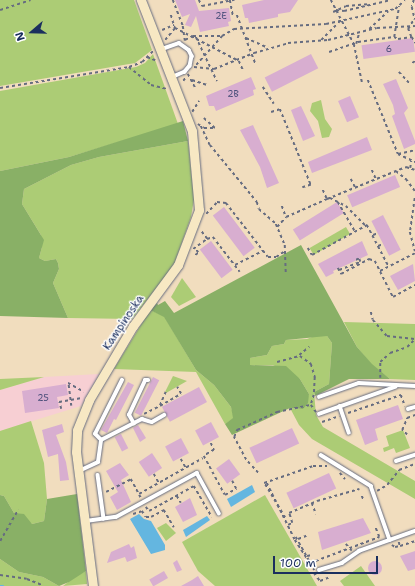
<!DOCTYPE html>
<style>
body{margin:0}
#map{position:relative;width:415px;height:586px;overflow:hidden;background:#f1ddbe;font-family:"Shantell Sans",sans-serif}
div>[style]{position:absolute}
.built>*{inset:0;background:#f7cfd3}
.green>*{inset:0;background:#accc75;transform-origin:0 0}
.forest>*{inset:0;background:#89b066}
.water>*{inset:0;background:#64b6e0}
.stream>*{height:2px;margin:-1px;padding:0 1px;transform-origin:1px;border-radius:1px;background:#64b6e0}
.building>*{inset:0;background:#d8aed0;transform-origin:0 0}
.round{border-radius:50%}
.path>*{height:1.5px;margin-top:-0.75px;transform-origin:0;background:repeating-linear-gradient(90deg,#666c80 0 3px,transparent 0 6px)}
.roads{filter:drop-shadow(0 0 1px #666c80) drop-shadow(0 0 1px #666c80)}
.lane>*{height:3.5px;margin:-1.75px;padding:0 1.75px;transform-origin:1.75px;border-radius:1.75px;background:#fff}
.secondary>*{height:9px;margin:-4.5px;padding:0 4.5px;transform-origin:4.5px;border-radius:4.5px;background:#f7e8c3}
span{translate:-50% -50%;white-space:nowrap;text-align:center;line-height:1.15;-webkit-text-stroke:3px #fff;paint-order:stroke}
.number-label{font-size:9px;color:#4a4f7a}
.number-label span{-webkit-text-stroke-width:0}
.street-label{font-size:11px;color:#1b2f5e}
.north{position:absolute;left:12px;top:12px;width:40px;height:40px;-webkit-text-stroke:3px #fff;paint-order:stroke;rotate:250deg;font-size:11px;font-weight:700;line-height:16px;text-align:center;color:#1b2f5e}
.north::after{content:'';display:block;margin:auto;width:14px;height:18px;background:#1b2f5e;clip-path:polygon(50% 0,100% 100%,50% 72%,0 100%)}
.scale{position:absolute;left:273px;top:556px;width:105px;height:18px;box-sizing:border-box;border:2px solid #1b2f5e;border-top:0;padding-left:5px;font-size:12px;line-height:14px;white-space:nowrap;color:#1b2f5e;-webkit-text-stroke:3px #fff;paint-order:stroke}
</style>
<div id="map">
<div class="built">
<div style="clip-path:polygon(99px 374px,81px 406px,0 431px,0 390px,44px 377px)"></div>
</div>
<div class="green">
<div style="clip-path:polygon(0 0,134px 0,152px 50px,135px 63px,0 86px)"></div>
<div style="clip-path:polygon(153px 54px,178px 124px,69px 157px,0 171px,0 91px,136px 67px,145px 63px)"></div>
<div style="clip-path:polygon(321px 100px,325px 119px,332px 129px,329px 137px,322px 138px,318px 121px,310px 111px,312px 103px)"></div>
<div style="clip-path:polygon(188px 141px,194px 199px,191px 217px,175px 262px,165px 277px,132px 319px,68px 318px,53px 283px,59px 269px,58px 263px,56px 259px,45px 261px,39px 258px,42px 247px,41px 235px,22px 204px,24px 189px,71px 165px,99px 157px)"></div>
<div style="left:346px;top:227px;width:8px;height:42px;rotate:60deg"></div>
<div style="clip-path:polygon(182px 278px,196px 297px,179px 306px,171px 297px)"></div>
<div style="clip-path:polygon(150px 310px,164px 316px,196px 370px,214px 385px,231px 407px,234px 418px,225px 424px,196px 372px,114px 369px)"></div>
<div style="clip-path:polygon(344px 322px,415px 324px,415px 380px,390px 379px,372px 365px,357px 347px)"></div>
<div style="clip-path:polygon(317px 335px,327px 336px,332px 343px,329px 384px,314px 392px,316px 415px,323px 427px,415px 481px,415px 499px,312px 439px,299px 425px,290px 408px,303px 409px,309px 394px,300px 379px,273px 365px,250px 365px,250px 358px,267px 355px,272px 346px,284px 344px,286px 340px,307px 339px)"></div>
<div style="clip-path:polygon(173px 376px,187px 381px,166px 393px,165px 392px)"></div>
<div style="clip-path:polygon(44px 377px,0 390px,0 379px)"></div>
<div style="clip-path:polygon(31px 421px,44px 463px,47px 499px,44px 521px,32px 524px,14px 513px,4px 496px,0 495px,0 431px)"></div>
<div style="clip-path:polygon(403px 430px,410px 448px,396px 453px,394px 448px,384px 452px,383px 448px,389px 446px,386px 436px)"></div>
<div style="clip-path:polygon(265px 495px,317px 586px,215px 586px,198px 571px,182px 542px)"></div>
<div style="clip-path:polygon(166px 523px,176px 533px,166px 541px,157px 528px)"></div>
<div style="clip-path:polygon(0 559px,19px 572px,43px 577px,59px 586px,0 586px)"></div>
<div style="clip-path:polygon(361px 566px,375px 586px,344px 586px,340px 581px)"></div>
<div style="clip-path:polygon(86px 571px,87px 584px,63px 586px,76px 576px)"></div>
</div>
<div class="forest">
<div style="clip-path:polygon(183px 121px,188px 141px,99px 157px,71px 165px,24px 189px,22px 204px,44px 240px,39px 258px,45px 261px,56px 259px,58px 263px,59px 269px,53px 283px,68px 318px,0 316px,0 171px,69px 157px)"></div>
<div style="clip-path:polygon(301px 245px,357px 347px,372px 364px,390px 379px,349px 379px,315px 396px,314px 392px,329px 384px,332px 343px,327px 336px,286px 340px,284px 344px,272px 346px,267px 355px,250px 358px,250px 365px,286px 366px,300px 379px,309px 394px,308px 403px,303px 409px,290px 408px,232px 435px,225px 424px,233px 418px,231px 407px,214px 385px,196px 370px,164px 317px,150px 310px,157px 303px,158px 305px,165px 301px,174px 313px)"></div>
<div style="clip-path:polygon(77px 494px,86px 571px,69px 582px,59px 586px,43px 577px,19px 572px,0 559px,0 495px,4px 496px,14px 513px,24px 514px,32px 524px,44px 521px,47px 499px)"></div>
</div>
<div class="water">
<div style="clip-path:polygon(252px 485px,255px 492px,231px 507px,227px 499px)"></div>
<div style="clip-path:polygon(139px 514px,144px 519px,151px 521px,165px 545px,165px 550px,151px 554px,130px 519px)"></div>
<div style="clip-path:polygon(207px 516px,210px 520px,186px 537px,183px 530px)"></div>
</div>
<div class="stream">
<div style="left:0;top:586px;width:3px"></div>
</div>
<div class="building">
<div style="clip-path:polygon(175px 0,195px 0,199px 11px,229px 8px,231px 21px,228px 22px,229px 26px,200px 32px,196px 16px,191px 27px,185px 25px,190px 14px,182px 17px)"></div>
<div style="clip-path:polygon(264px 0,298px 0,290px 12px,278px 14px,278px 17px,249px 23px,248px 18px,245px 18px,242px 5px)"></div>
<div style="left:413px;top:38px;width:14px;height:52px;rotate:82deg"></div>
<div style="left:311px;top:54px;width:16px;height:52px;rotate:63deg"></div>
<div style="clip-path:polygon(251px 77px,256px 89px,253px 90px,254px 95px,216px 111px,214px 106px,209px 106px,206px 96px)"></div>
<div style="clip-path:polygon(396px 79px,408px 108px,404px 113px,415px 141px,415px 144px,404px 149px,392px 116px,395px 114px,393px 105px,383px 84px)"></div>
<div style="left:350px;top:96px;width:23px;height:13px;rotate:67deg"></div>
<div style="clip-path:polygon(301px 106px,315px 136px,303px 141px,291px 110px)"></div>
<div style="clip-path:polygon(253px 125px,279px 183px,267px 188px,260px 167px,240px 130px)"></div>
<div style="clip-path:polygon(367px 137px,372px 150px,312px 173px,308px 162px)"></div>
<div style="left:395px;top:175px;width:13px;height:52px;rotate:67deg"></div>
<div style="left:337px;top:202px;width:13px;height:52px;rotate:58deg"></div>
<div style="left:224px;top:207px;width:51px;height:14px;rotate:53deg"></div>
<div style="left:383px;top:215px;width:39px;height:13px;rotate:63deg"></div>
<div style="left:211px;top:241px;width:36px;height:14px;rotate:53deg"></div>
<div style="clip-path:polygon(362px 241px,368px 255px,333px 271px,334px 273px,326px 277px,318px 264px)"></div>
<div style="clip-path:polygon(413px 264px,415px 281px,398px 290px,390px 276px)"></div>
<div style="left:153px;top:377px;width:7px;height:40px;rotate:27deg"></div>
<div style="clip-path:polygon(128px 382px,134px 385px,116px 420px,114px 419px,107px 433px,101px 430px)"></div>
<div style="clip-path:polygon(66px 384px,68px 395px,57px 397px,59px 408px,25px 413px,22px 391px)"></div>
<div style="left:199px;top:387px;width:17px;height:42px;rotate:62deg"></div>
<div style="clip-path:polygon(398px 405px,403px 419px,375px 429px,378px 440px,365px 445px,356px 420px)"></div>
<div style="left:211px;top:422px;width:17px;height:18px;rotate:62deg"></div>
<div style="clip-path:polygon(62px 424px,64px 432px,56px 435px,66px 462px,69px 480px,60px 481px,58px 454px,48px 457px,42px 430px)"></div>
<div style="clip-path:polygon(138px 425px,146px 438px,140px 442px,133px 428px)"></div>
<div style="left:292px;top:428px;width:17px;height:47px;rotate:65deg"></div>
<div style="left:121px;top:434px;width:16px;height:7px;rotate:63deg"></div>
<div style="left:181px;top:438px;width:17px;height:18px;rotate:62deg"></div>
<div style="left:152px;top:453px;width:18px;height:16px;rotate:56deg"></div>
<div style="left:229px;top:459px;width:19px;height:16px;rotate:54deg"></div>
<div style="clip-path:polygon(120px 463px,129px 475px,121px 480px,131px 502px,117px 510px,110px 497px,118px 492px,106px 471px)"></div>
<div style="left:329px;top:473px;width:17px;height:47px;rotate:65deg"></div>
<div style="clip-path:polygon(190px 498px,197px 515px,183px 522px,175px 507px)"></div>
<div style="clip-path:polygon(363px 518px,371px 533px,322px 550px,318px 532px)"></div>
<div style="clip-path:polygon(129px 544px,131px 548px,134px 546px,137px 558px,127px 562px,125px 557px,107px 563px,111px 552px)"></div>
<div style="clip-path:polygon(415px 551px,415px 569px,408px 571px,400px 556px)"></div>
<div style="clip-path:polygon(177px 560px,182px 570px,177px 572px,173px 563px)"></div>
<div class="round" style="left:368px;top:561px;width:14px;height:14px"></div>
<div style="left:164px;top:571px;width:8px;height:17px;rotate:60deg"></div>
<div style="clip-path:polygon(198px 576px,204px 586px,181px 586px,192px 580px)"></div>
</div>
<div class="path">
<div style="left:173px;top:0;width:28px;rotate:69deg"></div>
<div style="left:183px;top:26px;width:15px;rotate:82deg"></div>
<div style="left:199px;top:0;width:7px;rotate:63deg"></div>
<div style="left:202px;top:6px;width:33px;rotate:-11deg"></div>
<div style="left:230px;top:0;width:16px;rotate:79deg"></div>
<div style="left:331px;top:0;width:50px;rotate:62.4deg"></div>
<div style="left:354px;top:44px;width:39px;rotate:78deg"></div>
<div style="left:414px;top:0;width:7px;rotate:106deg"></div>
<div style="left:412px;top:7px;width:13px;rotate:77deg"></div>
<div style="left:0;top:10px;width:32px;rotate:-18deg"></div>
<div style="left:336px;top:10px;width:8px;rotate:7deg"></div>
<div style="left:344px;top:11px;width:48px;rotate:-13.2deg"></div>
<div style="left:333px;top:12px;width:14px;rotate:-25deg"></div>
<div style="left:346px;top:6px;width:21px;rotate:-5deg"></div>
<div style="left:171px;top:15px;width:14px;rotate:73deg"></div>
<div style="left:237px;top:15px;width:53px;rotate:69.2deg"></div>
<div style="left:175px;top:28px;width:72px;rotate:27.3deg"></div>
<div style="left:239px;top:61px;width:10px;rotate:66deg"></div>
<div style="left:369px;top:29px;width:26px;rotate:-43deg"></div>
<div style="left:162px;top:30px;width:13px;rotate:-23deg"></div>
<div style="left:196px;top:37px;width:49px;rotate:64.5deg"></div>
<div style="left:394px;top:37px;width:31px;rotate:-81deg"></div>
<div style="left:411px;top:37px;width:9px;rotate:-111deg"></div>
<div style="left:408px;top:29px;width:12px;rotate:-59deg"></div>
<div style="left:246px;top:38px;width:24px;rotate:24deg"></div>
<div style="left:165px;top:40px;width:16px;rotate:-50deg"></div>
<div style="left:185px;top:40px;width:9px;rotate:-27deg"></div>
<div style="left:193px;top:36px;width:29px"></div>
<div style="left:321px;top:40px;width:28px;rotate:-45deg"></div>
<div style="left:356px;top:44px;width:11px;rotate:-75deg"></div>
<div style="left:329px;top:52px;width:31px;rotate:-19deg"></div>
<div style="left:358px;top:42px;width:36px;rotate:-8deg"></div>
<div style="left:394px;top:37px;width:4px;rotate:27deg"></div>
<div style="left:398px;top:39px;width:14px;rotate:-8deg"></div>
<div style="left:412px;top:37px;width:7px;rotate:63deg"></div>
<div style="left:147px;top:57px;width:9px;rotate:21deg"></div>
<div style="left:412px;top:63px;width:4px;rotate:-34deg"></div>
<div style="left:196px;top:65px;width:39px;rotate:-48deg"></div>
<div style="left:222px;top:36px;width:14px;rotate:-30deg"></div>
<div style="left:234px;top:29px;width:92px;rotate:-3.1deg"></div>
<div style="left:326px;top:24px;width:71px;rotate:-12.3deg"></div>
<div style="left:395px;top:9px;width:13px;rotate:-42deg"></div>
<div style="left:129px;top:67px;width:28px;rotate:39deg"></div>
<div style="left:151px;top:85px;width:16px;rotate:14deg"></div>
<div style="left:194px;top:67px;width:20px;rotate:6deg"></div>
<div style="left:214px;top:69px;width:43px;rotate:-21.8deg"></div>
<div style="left:254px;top:53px;width:35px;rotate:-16deg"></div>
<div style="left:288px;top:43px;width:40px;rotate:-4.3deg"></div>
<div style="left:328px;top:40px;width:50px;rotate:-13.8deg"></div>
<div style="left:377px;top:28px;width:38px;rotate:-3deg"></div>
<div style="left:399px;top:72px;width:16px;rotate:47deg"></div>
<div style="left:188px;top:74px;width:17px;rotate:62deg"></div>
<div style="left:192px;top:80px;width:16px;rotate:18deg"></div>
<div style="left:368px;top:80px;width:80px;rotate:67.9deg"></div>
<div style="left:398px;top:154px;width:19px;rotate:25deg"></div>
<div style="left:183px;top:81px;width:5px;rotate:-53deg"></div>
<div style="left:263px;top:87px;width:20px;rotate:57deg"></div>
<div style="left:0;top:88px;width:131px;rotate:-9.2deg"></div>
<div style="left:129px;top:67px;width:14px;rotate:-21deg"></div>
<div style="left:142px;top:62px;width:16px;rotate:-45deg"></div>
<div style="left:192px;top:112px;width:13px;rotate:-58deg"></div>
<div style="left:271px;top:112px;width:9px;rotate:-18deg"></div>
<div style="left:280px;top:109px;width:82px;rotate:67.8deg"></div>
<div style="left:311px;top:185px;width:9px;rotate:162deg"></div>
<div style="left:204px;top:118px;width:15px;rotate:42deg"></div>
<div style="left:198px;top:124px;width:7px;rotate:34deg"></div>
<div style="left:204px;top:128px;width:11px"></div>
<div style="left:201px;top:126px;width:21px;rotate:65deg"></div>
<div style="left:210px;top:145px;width:74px;rotate:50.5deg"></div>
<div style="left:257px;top:202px;width:7px;rotate:74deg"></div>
<div style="left:259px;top:209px;width:23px;rotate:41deg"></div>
<div style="left:276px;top:224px;width:23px;rotate:67deg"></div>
<div style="left:285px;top:245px;width:29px;rotate:88deg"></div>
<div style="left:398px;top:154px;width:17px;rotate:-13deg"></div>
<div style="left:410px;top:168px;width:7px;rotate:-82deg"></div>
<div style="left:372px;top:170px;width:10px;rotate:66deg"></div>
<div style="left:396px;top:171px;width:13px;rotate:39deg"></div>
<div style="left:406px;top:179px;width:15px;rotate:53deg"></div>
<div style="left:351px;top:179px;width:9px;rotate:63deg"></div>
<div style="left:323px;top:190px;width:10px;rotate:66deg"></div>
<div style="left:330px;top:198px;width:18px;rotate:27deg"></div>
<div style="left:346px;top:206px;width:28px;rotate:45deg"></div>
<div style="left:415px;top:198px;width:34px;rotate:98deg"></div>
<div style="left:410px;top:232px;width:20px;rotate:75deg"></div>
<div style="left:338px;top:202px;width:34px;rotate:60deg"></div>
<div style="left:282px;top:206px;width:12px;rotate:70deg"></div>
<div style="left:206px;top:214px;width:16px;rotate:-47deg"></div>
<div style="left:217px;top:202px;width:9px;rotate:6deg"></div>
<div style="left:226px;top:203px;width:68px;rotate:52.1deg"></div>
<div style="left:268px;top:257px;width:8px"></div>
<div style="left:276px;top:257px;width:11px;rotate:-34deg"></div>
<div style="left:277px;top:227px;width:13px;rotate:-48deg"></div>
<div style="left:286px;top:217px;width:45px;rotate:-23.7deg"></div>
<div style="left:327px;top:199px;width:85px;rotate:-22.1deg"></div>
<div style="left:406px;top:167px;width:9px;rotate:18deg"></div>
<div style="left:373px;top:235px;width:5px;rotate:-22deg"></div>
<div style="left:207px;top:239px;width:6px;rotate:-18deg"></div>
<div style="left:213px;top:237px;width:44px;rotate:52.4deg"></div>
<div style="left:378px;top:246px;width:5px;rotate:-22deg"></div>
<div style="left:308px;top:248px;width:8px;rotate:60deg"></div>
<div style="left:312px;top:255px;width:63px;rotate:-28.6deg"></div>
<div style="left:367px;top:225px;width:47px;rotate:62.4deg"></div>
<div style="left:193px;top:249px;width:17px;rotate:-36deg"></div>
<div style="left:207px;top:239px;width:11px;rotate:-128deg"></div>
<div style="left:195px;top:255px;width:4px;rotate:-34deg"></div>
<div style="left:198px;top:253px;width:6px;rotate:-121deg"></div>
<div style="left:235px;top:265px;width:31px;rotate:-27deg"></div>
<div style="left:338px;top:268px;width:7px;rotate:63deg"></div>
<div style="left:341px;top:274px;width:32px;rotate:-28deg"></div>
<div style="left:369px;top:259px;width:6px;rotate:18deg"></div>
<div style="left:375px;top:261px;width:40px;rotate:63.4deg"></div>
<div style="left:393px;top:297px;width:25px;rotate:-29deg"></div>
<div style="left:339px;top:270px;width:22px;rotate:-21deg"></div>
<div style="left:360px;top:262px;width:3px;rotate:-108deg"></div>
<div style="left:359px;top:259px;width:5px;rotate:158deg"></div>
<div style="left:380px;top:271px;width:39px;rotate:-27deg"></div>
<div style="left:371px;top:312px;width:8px;rotate:76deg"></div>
<div style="left:373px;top:320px;width:21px;rotate:49deg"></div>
<div style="left:387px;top:336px;width:28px;rotate:6deg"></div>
<div style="left:299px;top:355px;width:13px;rotate:-39deg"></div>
<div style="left:277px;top:362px;width:24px;rotate:-15deg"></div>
<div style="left:300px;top:356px;width:14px;rotate:36deg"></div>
<div style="left:311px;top:364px;width:14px;rotate:73deg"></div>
<div style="left:315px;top:377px;width:18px;rotate:93deg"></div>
<div style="left:314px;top:395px;width:10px;rotate:107deg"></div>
<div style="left:380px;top:378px;width:16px;rotate:-90deg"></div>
<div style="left:380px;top:362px;width:13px;rotate:-42deg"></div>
<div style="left:390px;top:353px;width:18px;rotate:-19deg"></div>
<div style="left:407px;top:347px;width:11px;rotate:-45deg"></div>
<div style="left:166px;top:392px;width:15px;rotate:113deg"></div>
<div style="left:160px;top:406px;width:24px;rotate:-30deg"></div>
<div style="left:181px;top:394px;width:8px;rotate:-120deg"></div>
<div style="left:71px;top:406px;width:23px;rotate:-97deg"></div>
<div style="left:68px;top:383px;width:18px;rotate:29deg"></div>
<div style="left:61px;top:409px;width:7px;rotate:-106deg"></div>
<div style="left:59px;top:402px;width:23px;rotate:-10deg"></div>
<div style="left:348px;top:413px;width:56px;rotate:-18.8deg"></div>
<div style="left:401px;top:395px;width:12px;rotate:70deg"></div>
<div style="left:144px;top:414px;width:18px;rotate:-27deg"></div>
<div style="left:322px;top:422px;width:18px;rotate:-19deg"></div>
<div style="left:407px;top:435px;width:7px;rotate:-135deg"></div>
<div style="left:402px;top:430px;width:13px;rotate:-67deg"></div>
<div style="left:407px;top:418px;width:9px;rotate:-21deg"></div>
<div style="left:211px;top:443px;width:8px;rotate:67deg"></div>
<div style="left:214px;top:450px;width:12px;rotate:149deg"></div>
<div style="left:204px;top:456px;width:44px;rotate:61.7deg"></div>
<div style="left:225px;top:495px;width:13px;rotate:-29deg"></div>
<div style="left:236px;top:489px;width:9px;rotate:-117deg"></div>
<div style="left:181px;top:459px;width:10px;rotate:61deg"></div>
<div style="left:258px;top:473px;width:18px;rotate:-133deg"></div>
<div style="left:246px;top:460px;width:26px;rotate:-118deg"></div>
<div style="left:234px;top:437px;width:8px;rotate:-67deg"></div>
<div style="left:237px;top:430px;width:44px;rotate:-24.2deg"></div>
<div style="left:277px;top:412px;width:35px;rotate:-12deg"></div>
<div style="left:311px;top:405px;width:9px;rotate:54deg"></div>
<div style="left:340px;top:473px;width:8px;rotate:50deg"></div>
<div style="left:154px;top:474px;width:10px;rotate:61deg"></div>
<div style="left:267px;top:483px;width:64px;rotate:63.8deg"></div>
<div style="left:295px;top:540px;width:27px;rotate:57deg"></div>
<div style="left:377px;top:491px;width:12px;rotate:-31deg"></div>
<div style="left:387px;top:485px;width:19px;rotate:-51deg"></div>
<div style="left:399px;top:470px;width:17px;rotate:-21deg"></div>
<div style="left:106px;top:492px;width:28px;rotate:-27deg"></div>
<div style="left:131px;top:479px;width:21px;rotate:62deg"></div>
<div style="left:139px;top:494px;width:73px;rotate:-29.4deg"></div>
<div style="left:177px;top:496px;width:8px;rotate:60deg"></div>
<div style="left:362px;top:496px;width:5px;rotate:68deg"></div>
<div style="left:312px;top:503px;width:12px;rotate:70deg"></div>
<div style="left:146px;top:507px;width:5px;rotate:53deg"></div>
<div style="left:149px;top:511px;width:51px;rotate:-29.1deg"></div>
<div style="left:194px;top:486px;width:36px;rotate:60deg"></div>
<div style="left:133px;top:514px;width:9px;rotate:-18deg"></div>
<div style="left:142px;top:511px;width:7px;rotate:56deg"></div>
<div style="left:146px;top:517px;width:5px"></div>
<div style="left:151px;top:517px;width:15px;rotate:-28deg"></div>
<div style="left:164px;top:510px;width:20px;rotate:60deg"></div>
<div style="left:285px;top:518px;width:41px;rotate:-121deg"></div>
<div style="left:264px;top:483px;width:52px;rotate:-19.1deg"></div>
<div style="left:313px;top:466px;width:14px"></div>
<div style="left:288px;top:525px;width:4px;rotate:-27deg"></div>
<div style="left:292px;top:523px;width:10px;rotate:-107deg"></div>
<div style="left:289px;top:513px;width:30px;rotate:-23deg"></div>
<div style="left:317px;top:501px;width:44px;rotate:-15.9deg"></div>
<div style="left:296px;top:537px;width:38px;rotate:61deg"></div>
<div style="left:298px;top:539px;width:9px;rotate:-21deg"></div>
<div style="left:0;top:541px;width:36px;rotate:-60deg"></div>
<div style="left:399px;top:542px;width:4px;rotate:76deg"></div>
<div style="left:400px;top:546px;width:16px;rotate:-18deg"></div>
<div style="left:346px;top:544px;width:9px;rotate:49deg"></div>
<div style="left:392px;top:545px;width:4px;rotate:34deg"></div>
<div style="left:395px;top:547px;width:5px;rotate:-11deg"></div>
<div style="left:307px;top:556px;width:5px;rotate:-11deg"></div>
<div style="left:310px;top:563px;width:74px;rotate:-20.6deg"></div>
<div style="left:379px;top:537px;width:11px;rotate:-112deg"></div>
<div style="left:314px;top:573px;width:10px;rotate:53deg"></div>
<div style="left:320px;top:581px;width:11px;rotate:-22deg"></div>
<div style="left:0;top:575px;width:27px;rotate:8deg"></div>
<div style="left:27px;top:579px;width:18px;rotate:22deg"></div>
</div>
<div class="roads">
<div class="lane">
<div style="left:162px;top:49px;width:18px;rotate:-19deg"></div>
<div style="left:179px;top:43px;width:12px;rotate:35deg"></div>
<div style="left:189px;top:50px;width:7px;rotate:63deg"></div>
<div style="left:192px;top:56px;width:10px;rotate:101deg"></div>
<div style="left:190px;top:66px;width:8px;rotate:130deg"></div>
<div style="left:185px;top:72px;width:13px;rotate:157deg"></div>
<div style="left:319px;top:397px;width:42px;rotate:-19.3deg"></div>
<div style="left:359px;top:383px;width:56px;rotate:3.1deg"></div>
<div style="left:340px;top:406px;width:28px;rotate:71deg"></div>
<div style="left:408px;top:409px;width:7px;rotate:-16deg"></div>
<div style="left:319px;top:414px;width:81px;rotate:-19.6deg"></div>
<div style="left:134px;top:424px;width:10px;rotate:-119deg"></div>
<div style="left:129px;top:415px;width:38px;rotate:-65deg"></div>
<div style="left:145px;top:380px;width:3px"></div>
<div style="left:101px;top:440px;width:8px;rotate:-135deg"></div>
<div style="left:95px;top:434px;width:60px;rotate:-63.4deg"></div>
<div style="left:321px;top:455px;width:59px;rotate:31.8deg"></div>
<div style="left:371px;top:486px;width:57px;rotate:70.6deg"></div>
<div style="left:396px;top:461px;width:20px;rotate:-18deg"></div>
<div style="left:79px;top:471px;width:21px;rotate:-25deg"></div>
<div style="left:98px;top:462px;width:22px;rotate:-82deg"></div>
<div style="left:101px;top:440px;width:46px;rotate:-27.1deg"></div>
<div style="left:142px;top:419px;width:10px;rotate:17deg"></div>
<div style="left:152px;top:422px;width:14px;rotate:-30deg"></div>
<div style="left:98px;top:475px;width:44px;rotate:82.2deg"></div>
<div style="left:86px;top:521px;width:30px;rotate:-8deg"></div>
<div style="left:116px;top:517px;width:92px;rotate:-28.5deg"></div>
<div style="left:197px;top:473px;width:46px;rotate:61.2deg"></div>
<div style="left:319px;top:570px;width:24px;rotate:-17deg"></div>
<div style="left:342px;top:563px;width:21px;rotate:-35deg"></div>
<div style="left:359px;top:551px;width:59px;rotate:-19.7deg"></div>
</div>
<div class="secondary">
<div style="left:93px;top:586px;width:135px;rotate:-97.2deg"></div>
<div style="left:76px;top:452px;width:22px;rotate:-87deg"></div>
<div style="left:77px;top:430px;width:32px;rotate:-68deg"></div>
<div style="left:89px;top:400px;width:86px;rotate:-59.3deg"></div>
<div style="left:133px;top:326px;width:76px;rotate:-53.6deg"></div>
<div style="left:178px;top:265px;width:59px;rotate:-69.1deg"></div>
<div style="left:199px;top:210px;width:79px;rotate:-95.1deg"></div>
<div style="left:192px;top:131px;width:141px;rotate:-111.3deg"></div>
</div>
</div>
<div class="number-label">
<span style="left:221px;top:16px">2E</span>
<span style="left:389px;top:49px">6</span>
<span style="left:233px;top:94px">2B</span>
<span style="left:43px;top:398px">25</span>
</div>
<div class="street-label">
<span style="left:124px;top:323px;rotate:-56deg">Kampinoska</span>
</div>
<div class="north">N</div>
<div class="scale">100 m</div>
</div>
